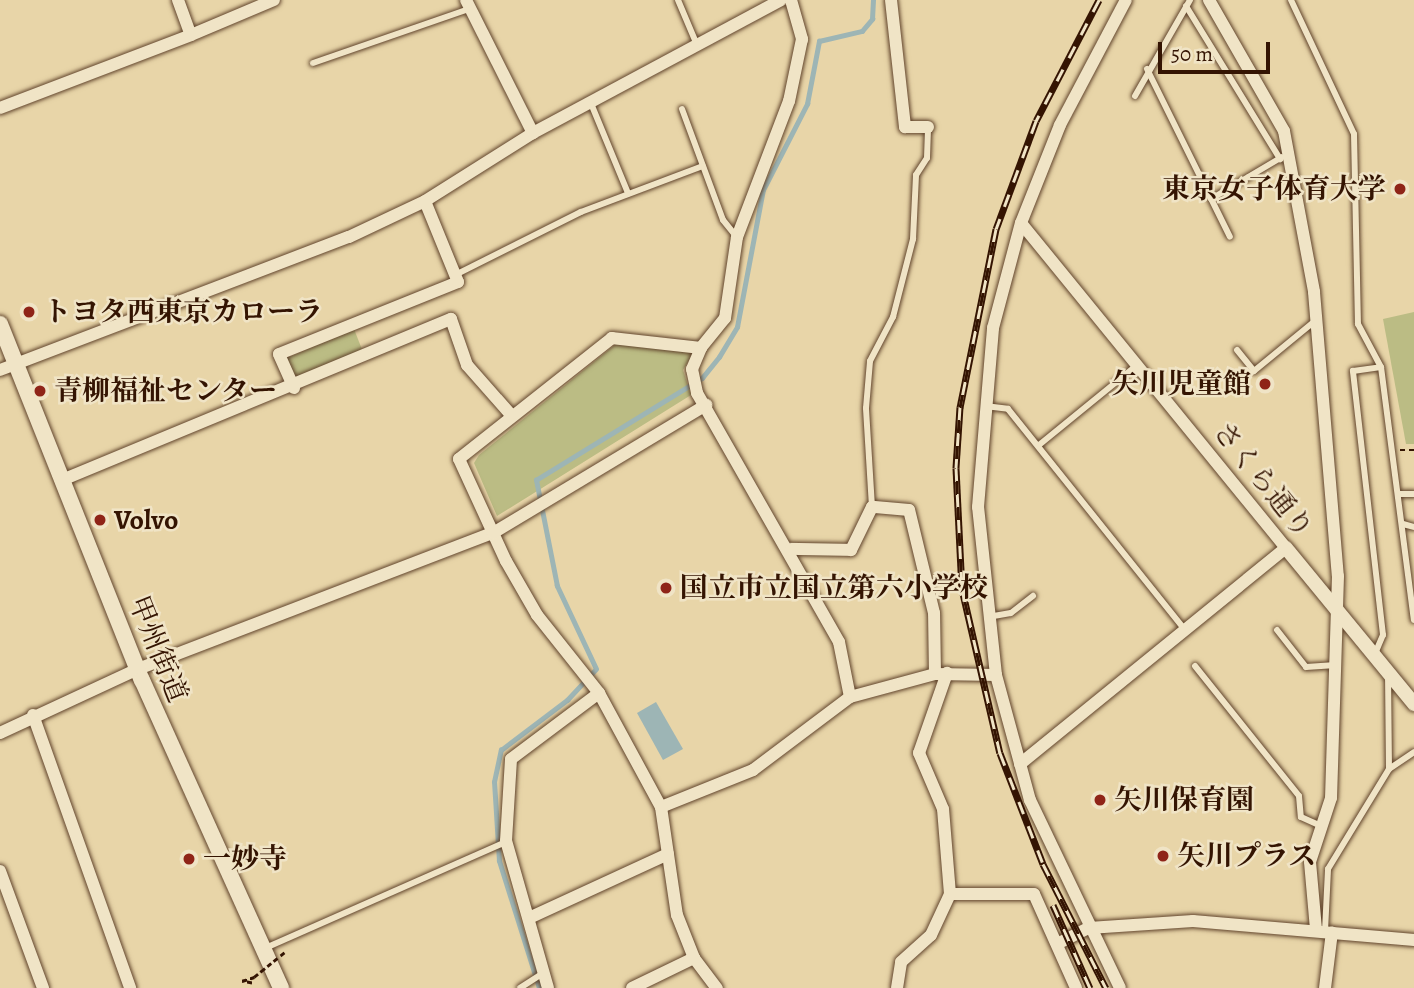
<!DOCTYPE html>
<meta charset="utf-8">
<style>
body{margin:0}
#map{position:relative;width:1414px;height:988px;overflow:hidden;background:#e8d5a8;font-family:Alegreya,"Noto Serif JP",serif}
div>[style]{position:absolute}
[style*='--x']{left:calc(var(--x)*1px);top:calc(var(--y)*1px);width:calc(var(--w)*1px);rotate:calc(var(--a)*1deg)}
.green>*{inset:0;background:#bbbc84}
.water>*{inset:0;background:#9db5b5}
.stream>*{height:4.5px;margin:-2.25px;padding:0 2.25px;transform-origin:2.25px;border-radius:2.25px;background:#9db5b5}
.path>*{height:2.5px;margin-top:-1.25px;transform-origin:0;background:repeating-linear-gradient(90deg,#341402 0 5px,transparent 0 8.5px)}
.roads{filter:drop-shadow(0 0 2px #61442c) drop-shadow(0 0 2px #61442c)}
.service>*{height:6px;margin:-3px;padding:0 3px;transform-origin:3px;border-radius:3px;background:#f0e4c6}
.minor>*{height:12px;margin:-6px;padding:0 6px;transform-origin:6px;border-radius:6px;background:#f0e4c6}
.tertiary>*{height:14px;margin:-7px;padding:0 7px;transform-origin:7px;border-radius:7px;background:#f0e4c6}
.secondary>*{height:16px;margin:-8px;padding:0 8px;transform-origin:8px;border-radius:8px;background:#f0e4c6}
.rail>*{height:7px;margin-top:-3.5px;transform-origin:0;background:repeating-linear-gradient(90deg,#f0e4c6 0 13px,#341402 0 26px);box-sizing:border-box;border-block:2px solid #341402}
.path-bridge>*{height:2.5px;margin-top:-1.25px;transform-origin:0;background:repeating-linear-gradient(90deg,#341402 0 5px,transparent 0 8.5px)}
.dots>*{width:19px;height:19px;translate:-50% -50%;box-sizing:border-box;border:4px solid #f0e4c6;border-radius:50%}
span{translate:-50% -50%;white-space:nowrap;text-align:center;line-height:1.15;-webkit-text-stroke:5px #f0e4c6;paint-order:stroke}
.poi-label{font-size:28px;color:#341402;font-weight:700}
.right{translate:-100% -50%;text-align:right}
.left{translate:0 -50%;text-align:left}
.street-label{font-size:28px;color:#341402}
.scale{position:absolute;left:1158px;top:42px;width:112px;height:32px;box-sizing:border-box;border:4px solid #341402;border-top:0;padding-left:9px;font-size:21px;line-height:24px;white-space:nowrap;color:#341402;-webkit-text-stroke:5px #f0e4c6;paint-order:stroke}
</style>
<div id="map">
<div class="green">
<div style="clip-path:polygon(1414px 312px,1414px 444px,1406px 444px,1383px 319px)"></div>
<div style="clip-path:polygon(354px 329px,363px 352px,295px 380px,285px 359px)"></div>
<div style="clip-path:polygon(616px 344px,694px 352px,683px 370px,691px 395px,497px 516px,474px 463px,479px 455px)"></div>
</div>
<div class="water">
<div style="clip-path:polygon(656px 702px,683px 749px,663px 760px,637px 713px)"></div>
</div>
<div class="stream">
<div style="--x:539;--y:988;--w:133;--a:-107.5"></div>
<div style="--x:499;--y:861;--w:79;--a:-93.6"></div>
<div style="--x:494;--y:782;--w:33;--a:-78"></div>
<div style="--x:501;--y:750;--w:83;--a:-37.1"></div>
<div style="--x:567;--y:700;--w:42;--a:-46.9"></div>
<div style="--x:596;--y:669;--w:92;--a:-115.2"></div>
<div style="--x:557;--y:586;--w:108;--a:-101.2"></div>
<div style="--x:536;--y:480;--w:195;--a:-31.6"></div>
<div style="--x:702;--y:378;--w:27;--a:-51"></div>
<div style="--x:719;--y:357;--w:35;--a:-59"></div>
<div style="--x:737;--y:327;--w:139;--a:-79.3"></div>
<div style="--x:763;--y:190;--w:97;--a:-62.9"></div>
<div style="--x:807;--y:104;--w:64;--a:-79.2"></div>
<div style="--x:819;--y:41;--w:44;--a:-13.1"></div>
<div style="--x:862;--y:31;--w:16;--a:-50"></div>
<div style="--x:872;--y:19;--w:19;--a:-87"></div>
</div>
<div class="path">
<div style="--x:1400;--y:450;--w:14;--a:0"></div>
<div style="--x:252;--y:983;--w:10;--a:-169"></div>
<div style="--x:242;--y:981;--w:13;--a:-18"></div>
</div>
<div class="roads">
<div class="service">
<div style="--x:678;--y:0;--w:49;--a:67.1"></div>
<div style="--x:1291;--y:0;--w:148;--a:64.8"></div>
<div style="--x:1354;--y:134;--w:190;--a:88.8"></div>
<div style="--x:1358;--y:324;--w:49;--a:61.9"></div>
<div style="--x:1381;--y:367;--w:255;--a:82.6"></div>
<div style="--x:1186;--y:6;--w:180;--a:58.4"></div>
<div style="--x:313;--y:63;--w:165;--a:-19.1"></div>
<div style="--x:1147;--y:69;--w:187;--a:63.7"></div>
<div style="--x:1135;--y:96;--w:111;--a:-60.2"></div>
<div style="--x:590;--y:101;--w:100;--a:67.6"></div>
<div style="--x:682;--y:109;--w:118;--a:69.7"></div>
<div style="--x:723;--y:220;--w:21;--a:51"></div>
<div style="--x:1211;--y:199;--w:82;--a:-30.6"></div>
<div style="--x:459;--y:273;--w:136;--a:-26.6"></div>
<div style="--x:581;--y:212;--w:130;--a:-20.7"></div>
<div style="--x:1237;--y:350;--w:27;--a:51"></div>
<div style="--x:1254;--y:371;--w:80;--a:-39.4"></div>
<div style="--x:985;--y:406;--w:23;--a:7"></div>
<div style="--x:1008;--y:409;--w:283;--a:51.3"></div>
<div style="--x:1039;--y:445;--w:127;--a:-39.2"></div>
<div style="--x:1400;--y:494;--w:14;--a:0"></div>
<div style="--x:872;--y:507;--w:99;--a:-93.5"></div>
<div style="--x:866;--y:408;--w:47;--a:-85.1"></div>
<div style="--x:870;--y:361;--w:50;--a:-62.4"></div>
<div style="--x:893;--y:317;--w:81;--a:-75.6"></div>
<div style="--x:913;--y:239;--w:64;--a:-87.3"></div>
<div style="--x:916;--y:175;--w:20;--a:-57"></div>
<div style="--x:927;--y:158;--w:31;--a:-88"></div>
<div style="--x:1403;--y:524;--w:11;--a:15"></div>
<div style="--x:988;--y:617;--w:23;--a:-10"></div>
<div style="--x:1011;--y:613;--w:28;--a:-38"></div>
<div style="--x:1277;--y:630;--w:47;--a:51.9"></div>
<div style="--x:1306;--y:667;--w:26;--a:-4"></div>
<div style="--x:1374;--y:656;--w:23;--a:-67"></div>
<div style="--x:1383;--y:635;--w:266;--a:-96.5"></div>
<div style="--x:1353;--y:371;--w:28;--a:-8"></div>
<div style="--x:1195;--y:666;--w:166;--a:51.3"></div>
<div style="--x:1299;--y:796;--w:21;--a:85"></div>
<div style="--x:1301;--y:817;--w:22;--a:24"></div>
<div style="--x:1389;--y:769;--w:30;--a:-34"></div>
<div style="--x:1325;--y:931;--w:62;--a:-87.2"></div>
<div style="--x:1328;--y:869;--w:117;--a:-58.6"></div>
<div style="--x:1389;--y:769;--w:91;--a:-90.6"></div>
<div style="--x:263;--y:949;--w:266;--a:-23.8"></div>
<div style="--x:520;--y:988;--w:27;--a:-33"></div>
</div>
<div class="minor">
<div style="--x:178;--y:0;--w:37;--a:70"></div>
<div style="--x:191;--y:35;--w:90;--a:-22.9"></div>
<div style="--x:466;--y:0;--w:149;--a:63.3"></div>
<div style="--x:791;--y:0;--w:41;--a:74.2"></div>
<div style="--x:802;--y:39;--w:63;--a:101.8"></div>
<div style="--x:789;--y:101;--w:146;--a:110.9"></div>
<div style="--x:737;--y:237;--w:82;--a:98.4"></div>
<div style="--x:725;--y:318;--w:38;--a:129"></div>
<div style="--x:701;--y:348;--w:90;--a:-173.6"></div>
<div style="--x:612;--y:338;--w:195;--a:141.7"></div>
<div style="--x:459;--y:459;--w:112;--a:65.3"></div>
<div style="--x:506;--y:561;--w:62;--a:60.1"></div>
<div style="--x:537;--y:615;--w:100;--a:51.5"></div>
<div style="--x:599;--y:693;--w:130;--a:61.5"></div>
<div style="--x:661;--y:807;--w:99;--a:-21.9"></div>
<div style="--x:753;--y:770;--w:121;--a:-37"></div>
<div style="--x:891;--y:0;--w:128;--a:83.7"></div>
<div style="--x:905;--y:127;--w:23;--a:0"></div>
<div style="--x:1209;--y:0;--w:151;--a:60.2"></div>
<div style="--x:1284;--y:131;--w:164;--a:79.4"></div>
<div style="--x:1314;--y:292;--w:285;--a:85.2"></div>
<div style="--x:1338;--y:576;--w:222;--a:91.8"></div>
<div style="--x:1331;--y:798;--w:67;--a:108.2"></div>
<div style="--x:1310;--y:862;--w:67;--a:84.9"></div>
<div style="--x:0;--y:108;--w:204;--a:-20.9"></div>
<div style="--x:701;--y:348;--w:23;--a:113"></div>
<div style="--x:692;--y:369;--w:25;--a:78"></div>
<div style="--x:697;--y:393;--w:287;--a:60.3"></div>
<div style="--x:839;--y:642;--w:56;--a:78.7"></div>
<div style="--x:850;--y:697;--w:88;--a:-15.1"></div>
<div style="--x:935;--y:674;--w:61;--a:-90.9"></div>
<div style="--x:934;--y:613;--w:106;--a:-103.6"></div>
<div style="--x:909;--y:510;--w:37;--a:-175"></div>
<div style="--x:872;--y:507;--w:48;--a:116"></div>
<div style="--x:851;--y:550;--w:60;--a:-179"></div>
<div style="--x:0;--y:370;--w:373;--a:-20.9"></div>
<div style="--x:349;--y:237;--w:84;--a:-25.3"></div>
<div style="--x:425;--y:201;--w:128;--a:-32.2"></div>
<div style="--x:533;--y:133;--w:281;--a:-28.2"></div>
<div style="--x:294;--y:388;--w:37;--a:-114"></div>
<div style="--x:279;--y:354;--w:193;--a:-21.9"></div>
<div style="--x:458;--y:282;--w:87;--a:-112.2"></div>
<div style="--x:62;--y:480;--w:421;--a:-22.5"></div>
<div style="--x:451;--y:319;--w:49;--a:70.8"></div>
<div style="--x:467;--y:365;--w:68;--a:48.6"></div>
<div style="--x:935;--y:674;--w:61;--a:0.9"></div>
<div style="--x:996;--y:675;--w:169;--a:-96.1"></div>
<div style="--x:978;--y:507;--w:180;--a:-85.2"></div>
<div style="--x:993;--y:328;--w:109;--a:-75.1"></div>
<div style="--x:1021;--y:223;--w:105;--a:-68.3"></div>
<div style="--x:1060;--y:125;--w:141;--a:-62.2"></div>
<div style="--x:996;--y:675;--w:130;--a:74.8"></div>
<div style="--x:1030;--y:800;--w:208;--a:64.4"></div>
<div style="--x:33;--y:715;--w:290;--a:70.4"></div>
<div style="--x:0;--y:733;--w:152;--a:-24.9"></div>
<div style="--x:138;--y:669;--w:380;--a:-21"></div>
<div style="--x:493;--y:533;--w:249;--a:-31"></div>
<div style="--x:1020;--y:764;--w:343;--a:-39.1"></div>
<div style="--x:1286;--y:548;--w:419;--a:-129.2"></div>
<div style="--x:661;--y:807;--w:109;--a:81.6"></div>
<div style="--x:677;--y:915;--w:46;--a:68.4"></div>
<div style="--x:694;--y:958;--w:38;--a:53"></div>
<div style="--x:0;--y:871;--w:125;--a:69.8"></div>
<div style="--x:950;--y:894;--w:84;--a:0"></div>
<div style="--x:1034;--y:894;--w:103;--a:65.9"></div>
<div style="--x:529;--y:918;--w:153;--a:-24.7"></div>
<div style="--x:1057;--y:944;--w:36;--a:-27"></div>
<div style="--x:1089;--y:928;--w:104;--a:-3.9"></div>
<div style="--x:1193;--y:921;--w:222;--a:4.9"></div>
<div style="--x:548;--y:988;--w:153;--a:-105.9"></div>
<div style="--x:506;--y:841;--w:82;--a:-86.5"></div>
<div style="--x:511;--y:759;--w:110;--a:-36.9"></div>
<div style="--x:632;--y:988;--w:69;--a:-25.8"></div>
<div style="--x:897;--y:988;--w:26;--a:-81"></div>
<div style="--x:901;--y:962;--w:40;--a:-42"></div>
<div style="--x:931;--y:935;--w:45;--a:-65.1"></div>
<div style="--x:950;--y:894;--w:85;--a:-94.7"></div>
<div style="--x:943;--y:809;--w:61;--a:-113.2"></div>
<div style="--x:919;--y:753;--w:85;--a:-70.7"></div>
<div style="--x:1325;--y:988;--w:56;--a:-82.9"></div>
</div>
<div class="tertiary">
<div style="--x:1286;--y:548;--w:202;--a:50.6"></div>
</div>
<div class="secondary">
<div style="--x:0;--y:324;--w:383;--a:68.3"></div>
<div style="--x:142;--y:680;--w:338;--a:65.7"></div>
</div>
</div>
<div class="rail">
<div style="--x:1099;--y:0;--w:136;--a:117.5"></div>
<div style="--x:1036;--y:121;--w:115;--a:110.3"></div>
<div style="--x:996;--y:229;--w:182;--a:101.4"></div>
<div style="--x:960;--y:407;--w:61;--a:93.8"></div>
<div style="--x:956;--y:468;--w:121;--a:87.2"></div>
<div style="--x:962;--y:589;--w:168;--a:77"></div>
<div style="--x:1000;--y:753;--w:119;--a:68.8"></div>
<div style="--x:1043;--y:864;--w:139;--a:63.1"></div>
<div style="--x:1053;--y:905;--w:91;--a:66"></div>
</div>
<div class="path-bridge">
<div style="--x:254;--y:977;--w:41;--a:-39.1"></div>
</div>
<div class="dots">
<div style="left:1400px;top:189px;background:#8f2418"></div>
<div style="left:29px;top:312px;background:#8f2418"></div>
<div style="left:1265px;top:384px;background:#8f2418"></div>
<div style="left:40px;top:391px;background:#8f2418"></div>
<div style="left:100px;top:520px;background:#8f2418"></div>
<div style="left:666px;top:588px;background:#8f2418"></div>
<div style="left:1100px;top:800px;background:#8f2418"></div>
<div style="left:1163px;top:856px;background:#8f2418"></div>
<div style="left:189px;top:859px;background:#8f2418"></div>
</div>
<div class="poi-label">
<span class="right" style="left:1386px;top:189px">東京女子体育大学</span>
<span class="left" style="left:43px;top:312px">トヨタ西東京カローラ</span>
<span class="right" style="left:1251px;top:384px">矢川児童館</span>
<span class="left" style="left:54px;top:391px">青柳福祉センター</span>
<span class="left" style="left:114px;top:520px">Volvo</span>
<span class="left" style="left:680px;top:588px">国立市立国立第六小学校</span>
<span class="left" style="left:1114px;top:800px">矢川保育園</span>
<span class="left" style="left:1177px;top:856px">矢川プラス</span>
<span class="left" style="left:203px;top:859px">一妙寺</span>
</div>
<div class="street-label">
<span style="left:1263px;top:480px;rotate:51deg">さくら通り</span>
<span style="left:158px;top:649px;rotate:68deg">甲州街道</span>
</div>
<div class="scale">50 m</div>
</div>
